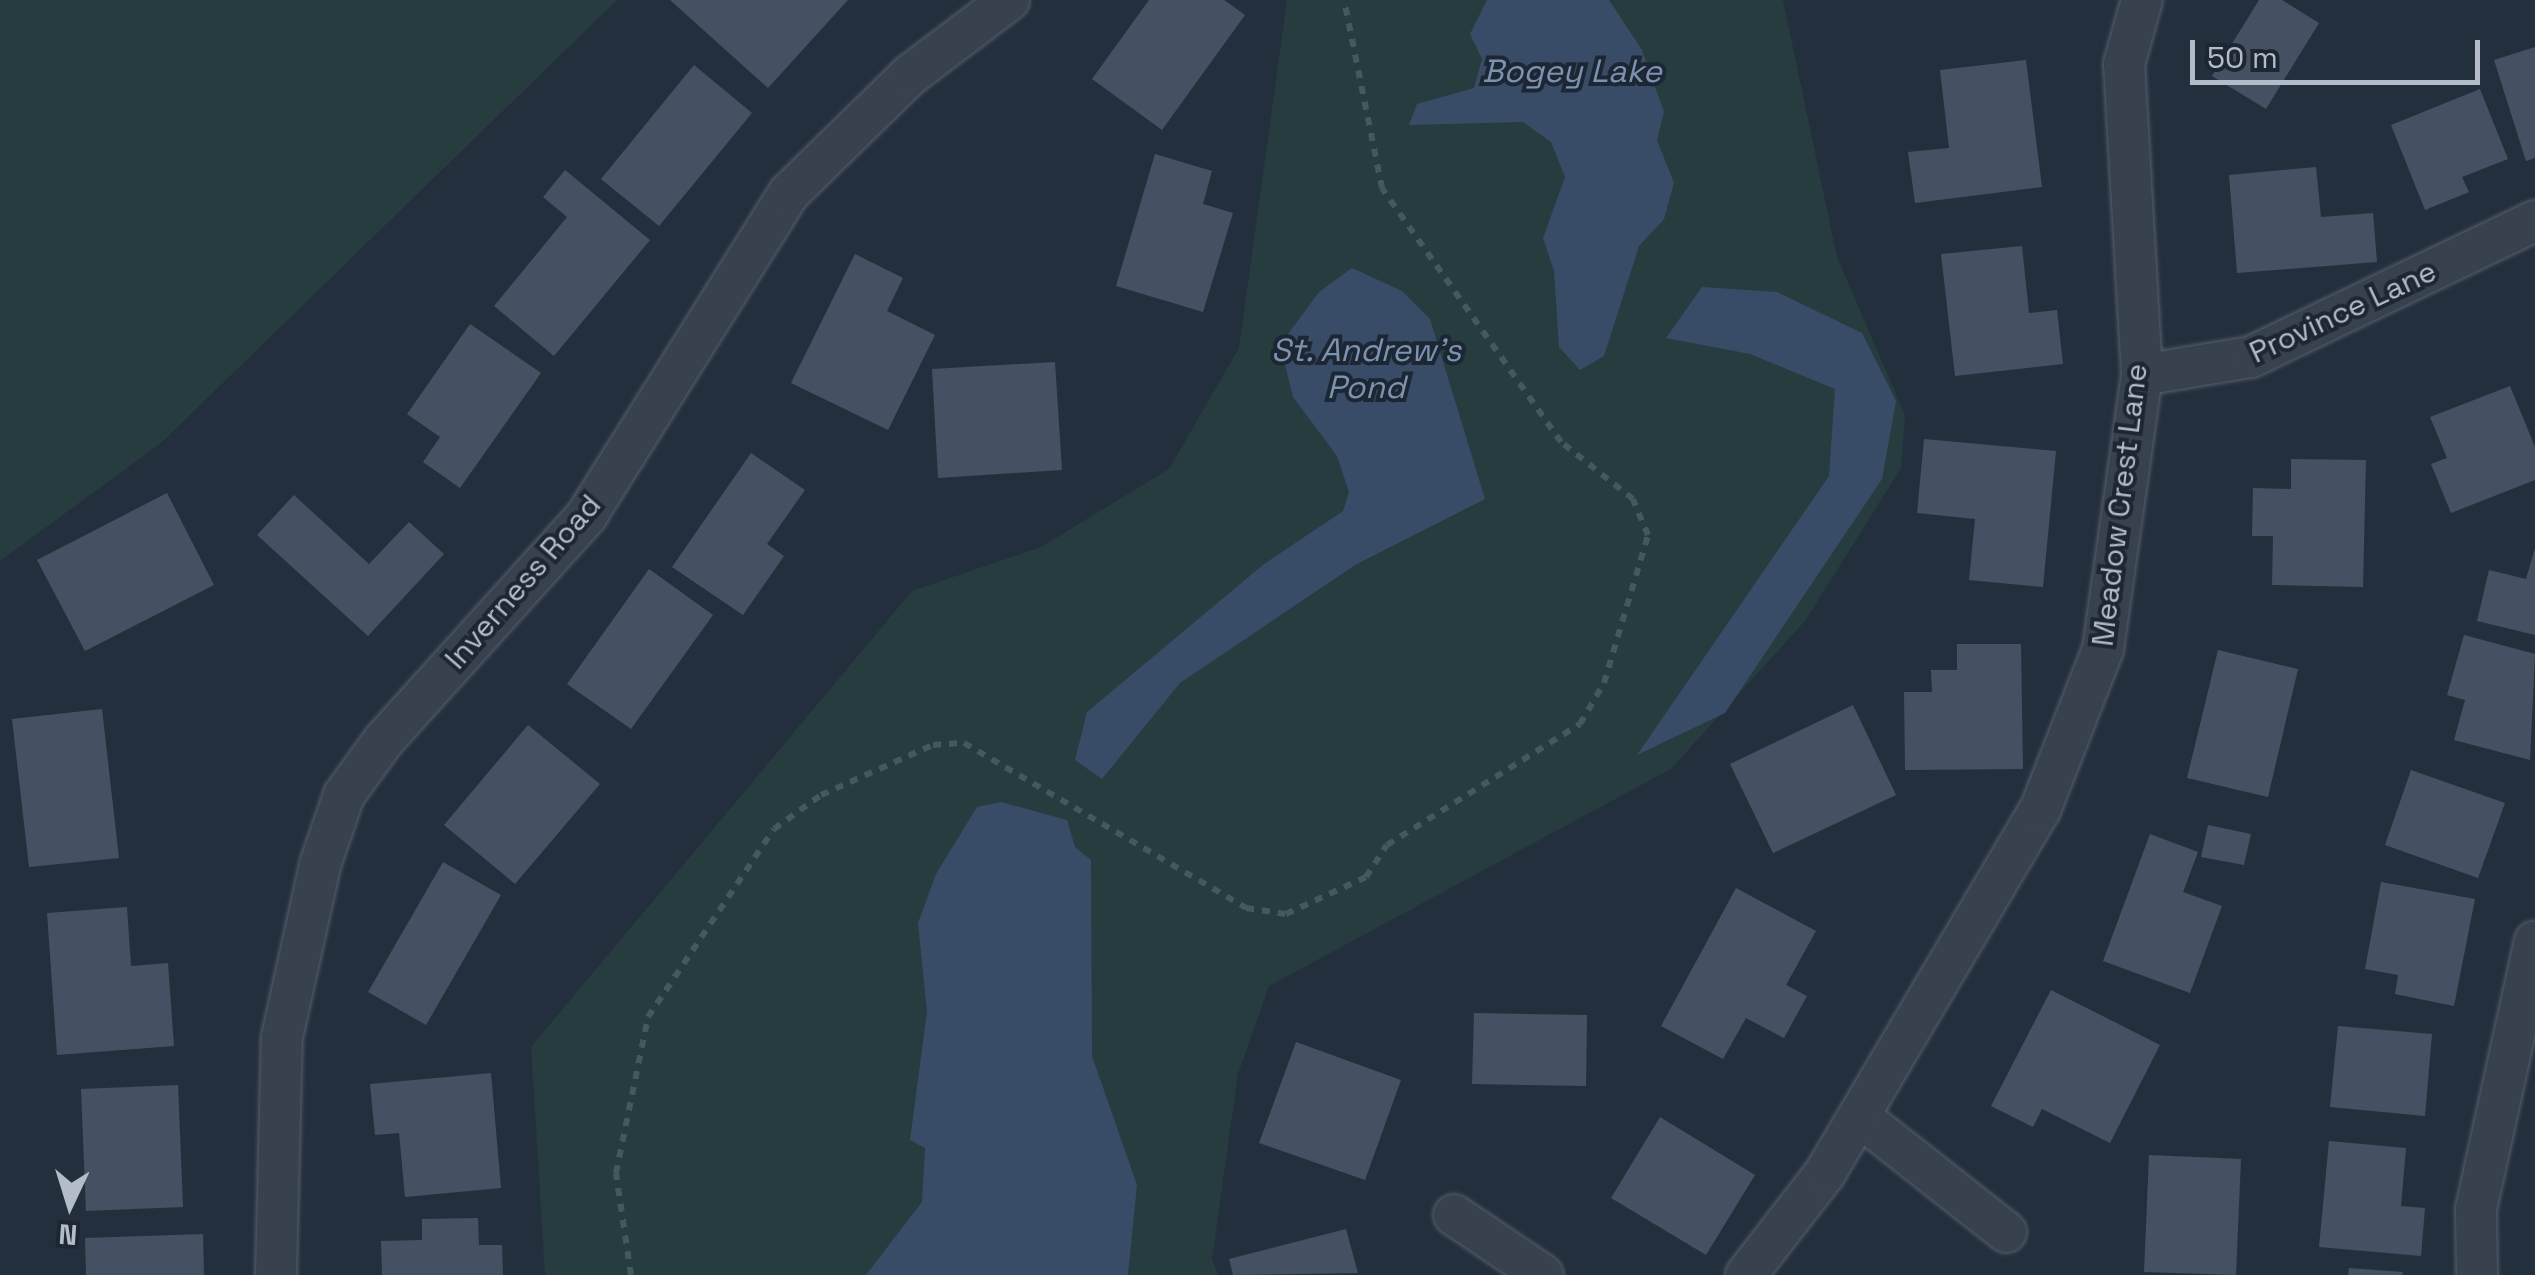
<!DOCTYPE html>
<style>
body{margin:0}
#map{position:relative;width:2535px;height:1275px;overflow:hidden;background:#242f3e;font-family:"Space Grotesk",sans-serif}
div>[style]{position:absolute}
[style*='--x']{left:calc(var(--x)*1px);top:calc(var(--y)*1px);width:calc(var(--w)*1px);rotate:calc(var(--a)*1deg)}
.green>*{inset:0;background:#263c3f}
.water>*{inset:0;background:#394c67}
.building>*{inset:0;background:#455162}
.path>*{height:6px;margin-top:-3px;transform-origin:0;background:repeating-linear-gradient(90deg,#44595c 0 8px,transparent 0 16px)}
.roads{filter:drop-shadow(0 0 2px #565f6c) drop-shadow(0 0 2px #565f6c)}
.street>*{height:40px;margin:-20px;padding:0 20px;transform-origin:20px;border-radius:20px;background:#38414e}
span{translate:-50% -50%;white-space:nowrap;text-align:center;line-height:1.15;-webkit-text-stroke:8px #1d2633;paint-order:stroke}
.street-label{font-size:30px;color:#b4bcc9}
.water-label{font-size:32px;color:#7c92b1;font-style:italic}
.north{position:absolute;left:20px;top:1155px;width:100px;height:100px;-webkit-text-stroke:8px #1d2633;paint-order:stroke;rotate:184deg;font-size:28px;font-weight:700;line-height:40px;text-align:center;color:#b4bcc9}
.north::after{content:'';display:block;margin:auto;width:35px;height:45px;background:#b4bcc9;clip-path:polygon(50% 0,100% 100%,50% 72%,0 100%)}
.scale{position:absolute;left:2190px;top:40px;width:290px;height:45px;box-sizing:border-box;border:5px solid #b4bcc9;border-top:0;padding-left:12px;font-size:30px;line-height:35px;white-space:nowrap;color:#b4bcc9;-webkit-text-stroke:8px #1d2633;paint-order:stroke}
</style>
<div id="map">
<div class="green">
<div style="clip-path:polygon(0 0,617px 0,161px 443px,0 561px)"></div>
<div style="clip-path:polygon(1287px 0,1783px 0,1837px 257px,1905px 415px,1901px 468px,1805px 621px,1671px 769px,1269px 986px,1238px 1074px,1212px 1259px,1218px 1275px,545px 1275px,531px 1047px,912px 591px,1041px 547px,1169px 469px,1239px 348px)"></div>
</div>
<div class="water">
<div style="clip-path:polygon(1487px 0,1609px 0,1642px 50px,1664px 112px,1657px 140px,1674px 183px,1664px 219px,1639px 246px,1604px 356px,1580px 370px,1559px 347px,1554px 271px,1543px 238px,1565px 177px,1551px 142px,1523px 122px,1409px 125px,1417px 104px,1474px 88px,1482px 59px,1470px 34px)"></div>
<div style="clip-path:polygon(1352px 268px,1402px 291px,1430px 319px,1485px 499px,1355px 565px,1180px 683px,1102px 779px,1075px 760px,1087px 712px,1264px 564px,1343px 511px,1349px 492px,1337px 456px,1293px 397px,1280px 345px,1319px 292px)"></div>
<div style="clip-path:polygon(1702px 287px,1777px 292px,1862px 333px,1896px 401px,1882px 479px,1725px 713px,1637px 755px,1829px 476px,1835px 389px,1750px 354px,1666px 338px)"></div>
<div style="clip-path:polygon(1001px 802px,1067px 820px,1075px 847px,1091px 860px,1092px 1056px,1137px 1185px,1128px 1275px,866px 1275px,922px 1202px,925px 1148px,910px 1140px,927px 1012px,918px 923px,936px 874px,977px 807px)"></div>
</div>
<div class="building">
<div style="clip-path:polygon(670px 0,848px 0,768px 88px)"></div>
<div style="clip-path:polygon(1149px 0,1224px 0,1245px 15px,1162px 130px,1092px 79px)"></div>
<div style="clip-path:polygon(2259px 0,2282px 0,2319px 23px,2266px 109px,2212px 76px)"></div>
<div style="clip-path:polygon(2535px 47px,2535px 158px,2526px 161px,2494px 60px)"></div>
<div style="clip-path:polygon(2026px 60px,2042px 187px,1915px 203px,1908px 152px,1949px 148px,1940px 70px)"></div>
<div style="clip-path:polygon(694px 65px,752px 113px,659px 226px,601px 179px)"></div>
<div style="clip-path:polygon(2480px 89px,2508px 159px,2462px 177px,2469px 192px,2425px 210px,2391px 125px)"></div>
<div style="clip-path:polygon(1155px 154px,1212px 171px,1203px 204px,1233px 213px,1203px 312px,1116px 286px)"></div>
<div style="clip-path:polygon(2316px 167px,2321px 217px,2373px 213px,2377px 262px,2237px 273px,2229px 175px)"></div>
<div style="clip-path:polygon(565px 170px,650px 240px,554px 356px,494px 306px,567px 217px,543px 197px)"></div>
<div style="clip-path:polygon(2022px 246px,2029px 313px,2057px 310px,2063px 364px,1955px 376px,1941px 254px)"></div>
<div style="clip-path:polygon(855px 254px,903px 278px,887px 311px,935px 335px,888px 430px,791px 383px)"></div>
<div style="clip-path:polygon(470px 324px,541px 373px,460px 488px,423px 462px,440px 437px,407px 414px)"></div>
<div style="clip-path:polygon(1055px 362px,1062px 470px,938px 478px,932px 369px)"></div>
<div style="clip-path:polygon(2510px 386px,2535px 447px,2535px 480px,2451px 513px,2431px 464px,2447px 458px,2430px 417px)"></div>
<div style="clip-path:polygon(1924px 439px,2056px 451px,2043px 587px,1969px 580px,1975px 519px,1917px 513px)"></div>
<div style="clip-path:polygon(751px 453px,805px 490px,767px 544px,784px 556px,743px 615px,672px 567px)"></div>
<div style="clip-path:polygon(2291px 459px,2366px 460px,2363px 587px,2272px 585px,2273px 536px,2252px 536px,2253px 488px,2291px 489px)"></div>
<div style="clip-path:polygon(167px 493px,214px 585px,85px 651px,37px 560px)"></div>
<div style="clip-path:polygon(294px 495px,369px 564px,409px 522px,444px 554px,368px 636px,257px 535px)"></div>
<div style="clip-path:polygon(2535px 548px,2535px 635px,2477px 621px,2489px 570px,2526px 579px)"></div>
<div style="clip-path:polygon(649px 569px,713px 615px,631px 729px,567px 684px)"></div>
<div style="clip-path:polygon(2464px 635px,2535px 654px,2530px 760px,2454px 740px,2465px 700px,2447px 695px)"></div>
<div style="clip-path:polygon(1957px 644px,2021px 644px,2023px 769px,1905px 770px,1904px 692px,1932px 692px,1931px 670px,1957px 670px)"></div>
<div style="clip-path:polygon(2218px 650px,2298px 669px,2268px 797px,2187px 778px)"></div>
<div style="clip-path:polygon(1853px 705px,1896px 795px,1773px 853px,1730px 764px)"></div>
<div style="clip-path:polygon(102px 709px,119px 858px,29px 867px,12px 719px)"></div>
<div style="clip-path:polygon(528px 725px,600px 784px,515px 884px,444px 825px)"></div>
<div style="clip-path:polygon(2411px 770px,2505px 803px,2478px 878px,2385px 845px)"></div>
<div style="clip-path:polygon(2208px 825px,2251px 834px,2244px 865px,2201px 857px)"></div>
<div style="clip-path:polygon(2150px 834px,2198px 852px,2183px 892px,2222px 906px,2190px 993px,2103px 961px)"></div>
<div style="clip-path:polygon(443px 862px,501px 895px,426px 1025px,368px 992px)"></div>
<div style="clip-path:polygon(2381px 882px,2475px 899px,2454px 1006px,2395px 994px,2398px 975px,2365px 969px)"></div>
<div style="clip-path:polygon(1736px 888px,1816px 931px,1786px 985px,1807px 996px,1784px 1038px,1746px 1018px,1723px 1059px,1661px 1026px)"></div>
<div style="clip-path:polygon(127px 907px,131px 966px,168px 963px,174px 1046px,57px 1055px,47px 913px)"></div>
<div style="clip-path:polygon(2051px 990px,2160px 1045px,2110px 1143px,2042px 1109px,2033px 1127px,1991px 1106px)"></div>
<div style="clip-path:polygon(1474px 1013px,1587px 1015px,1586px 1086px,1472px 1084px)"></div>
<div style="clip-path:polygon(2338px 1026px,2432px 1034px,2425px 1116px,2330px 1107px)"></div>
<div style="clip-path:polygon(1296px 1042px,1401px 1080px,1365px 1180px,1259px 1143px)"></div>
<div style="clip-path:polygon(491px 1073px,501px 1188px,405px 1197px,399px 1133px,375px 1135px,370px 1084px)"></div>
<div style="clip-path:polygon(178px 1085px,183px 1207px,86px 1211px,81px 1089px)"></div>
<div style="clip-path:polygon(1660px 1117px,1755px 1175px,1706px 1255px,1611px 1198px)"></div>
<div style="clip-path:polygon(2329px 1141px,2406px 1148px,2401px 1206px,2425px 1208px,2421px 1256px,2319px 1247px)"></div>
<div style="clip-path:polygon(2149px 1155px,2241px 1159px,2236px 1275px,2144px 1272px)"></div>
<div style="clip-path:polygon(478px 1218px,479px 1245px,502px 1245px,503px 1275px,382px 1275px,381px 1241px,422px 1240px,422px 1219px)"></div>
<div style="clip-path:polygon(1346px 1229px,1358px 1273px,1233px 1275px,1229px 1259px)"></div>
<div style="clip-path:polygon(203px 1234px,204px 1275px,86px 1275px,85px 1238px)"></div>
<div style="clip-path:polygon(2349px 1268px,2403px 1272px,2402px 1275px,2348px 1275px)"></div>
</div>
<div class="path">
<div style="--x:631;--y:1275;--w:103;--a:-98.4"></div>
<div style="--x:616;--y:1173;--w:159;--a:-78.4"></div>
<div style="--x:648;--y:1017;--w:226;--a:-56.2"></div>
<div style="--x:774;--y:829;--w:58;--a:-35.9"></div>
<div style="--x:821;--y:795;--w:123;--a:-24.1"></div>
<div style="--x:933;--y:745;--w:31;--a:-4"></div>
<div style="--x:964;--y:743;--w:327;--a:30.3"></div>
<div style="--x:1246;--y:908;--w:40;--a:8.5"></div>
<div style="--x:1286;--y:914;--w:88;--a:-24.8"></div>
<div style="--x:1366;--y:877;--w:38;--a:-57"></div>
<div style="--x:1387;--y:845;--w:228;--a:-32.1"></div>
<div style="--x:1580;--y:724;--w:48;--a:-59.7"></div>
<div style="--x:1604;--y:683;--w:154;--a:-73.4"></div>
<div style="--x:1648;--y:535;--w:39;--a:-113"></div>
<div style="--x:1633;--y:499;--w:92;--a:-141.6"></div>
<div style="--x:1561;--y:442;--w:311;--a:-125.2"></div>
<div style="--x:1382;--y:188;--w:192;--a:-101.4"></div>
</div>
<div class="roads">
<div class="street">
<div style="--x:2142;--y:375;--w:110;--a:-9.4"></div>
<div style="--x:2251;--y:357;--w:315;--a:-25.6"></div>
<div style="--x:1860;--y:1117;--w:186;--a:38.2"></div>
<div style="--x:1454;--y:1215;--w:107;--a:34"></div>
<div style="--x:276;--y:1275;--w:238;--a:-88.6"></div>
<div style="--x:282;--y:1037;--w:176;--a:-77.5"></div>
<div style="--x:320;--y:865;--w:74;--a:-71.1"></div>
<div style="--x:344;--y:795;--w:68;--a:-54"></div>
<div style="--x:384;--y:740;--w:303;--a:-47.9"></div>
<div style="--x:587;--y:515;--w:380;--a:-57.9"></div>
<div style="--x:789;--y:193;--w:169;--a:-44.3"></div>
<div style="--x:910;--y:75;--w:124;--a:-37.1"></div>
<div style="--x:1746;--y:1275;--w:129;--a:-52.2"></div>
<div style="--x:1825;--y:1173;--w:422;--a:-59.4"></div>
<div style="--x:2040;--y:810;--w:173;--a:-68.6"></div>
<div style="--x:2103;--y:649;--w:277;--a:-81.9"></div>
<div style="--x:2142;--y:375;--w:312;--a:-93.3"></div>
<div style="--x:2124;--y:64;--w:66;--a:-74.3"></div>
<div style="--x:2477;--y:1275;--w:66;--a:-90.9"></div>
<div style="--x:2476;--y:1209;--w:274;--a:-77.6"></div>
</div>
</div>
<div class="street-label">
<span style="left:2343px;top:312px;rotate:-25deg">Province Lane</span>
<span style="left:2120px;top:505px;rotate:-83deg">Meadow Crest Lane</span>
<span style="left:523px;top:582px;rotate:-49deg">Inverness Road</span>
</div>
<div class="water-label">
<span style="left:1572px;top:71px">Bogey Lake</span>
<span style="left:1366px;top:369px">St. Andrew's<br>Pond</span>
</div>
<div class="north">N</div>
<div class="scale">50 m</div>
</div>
